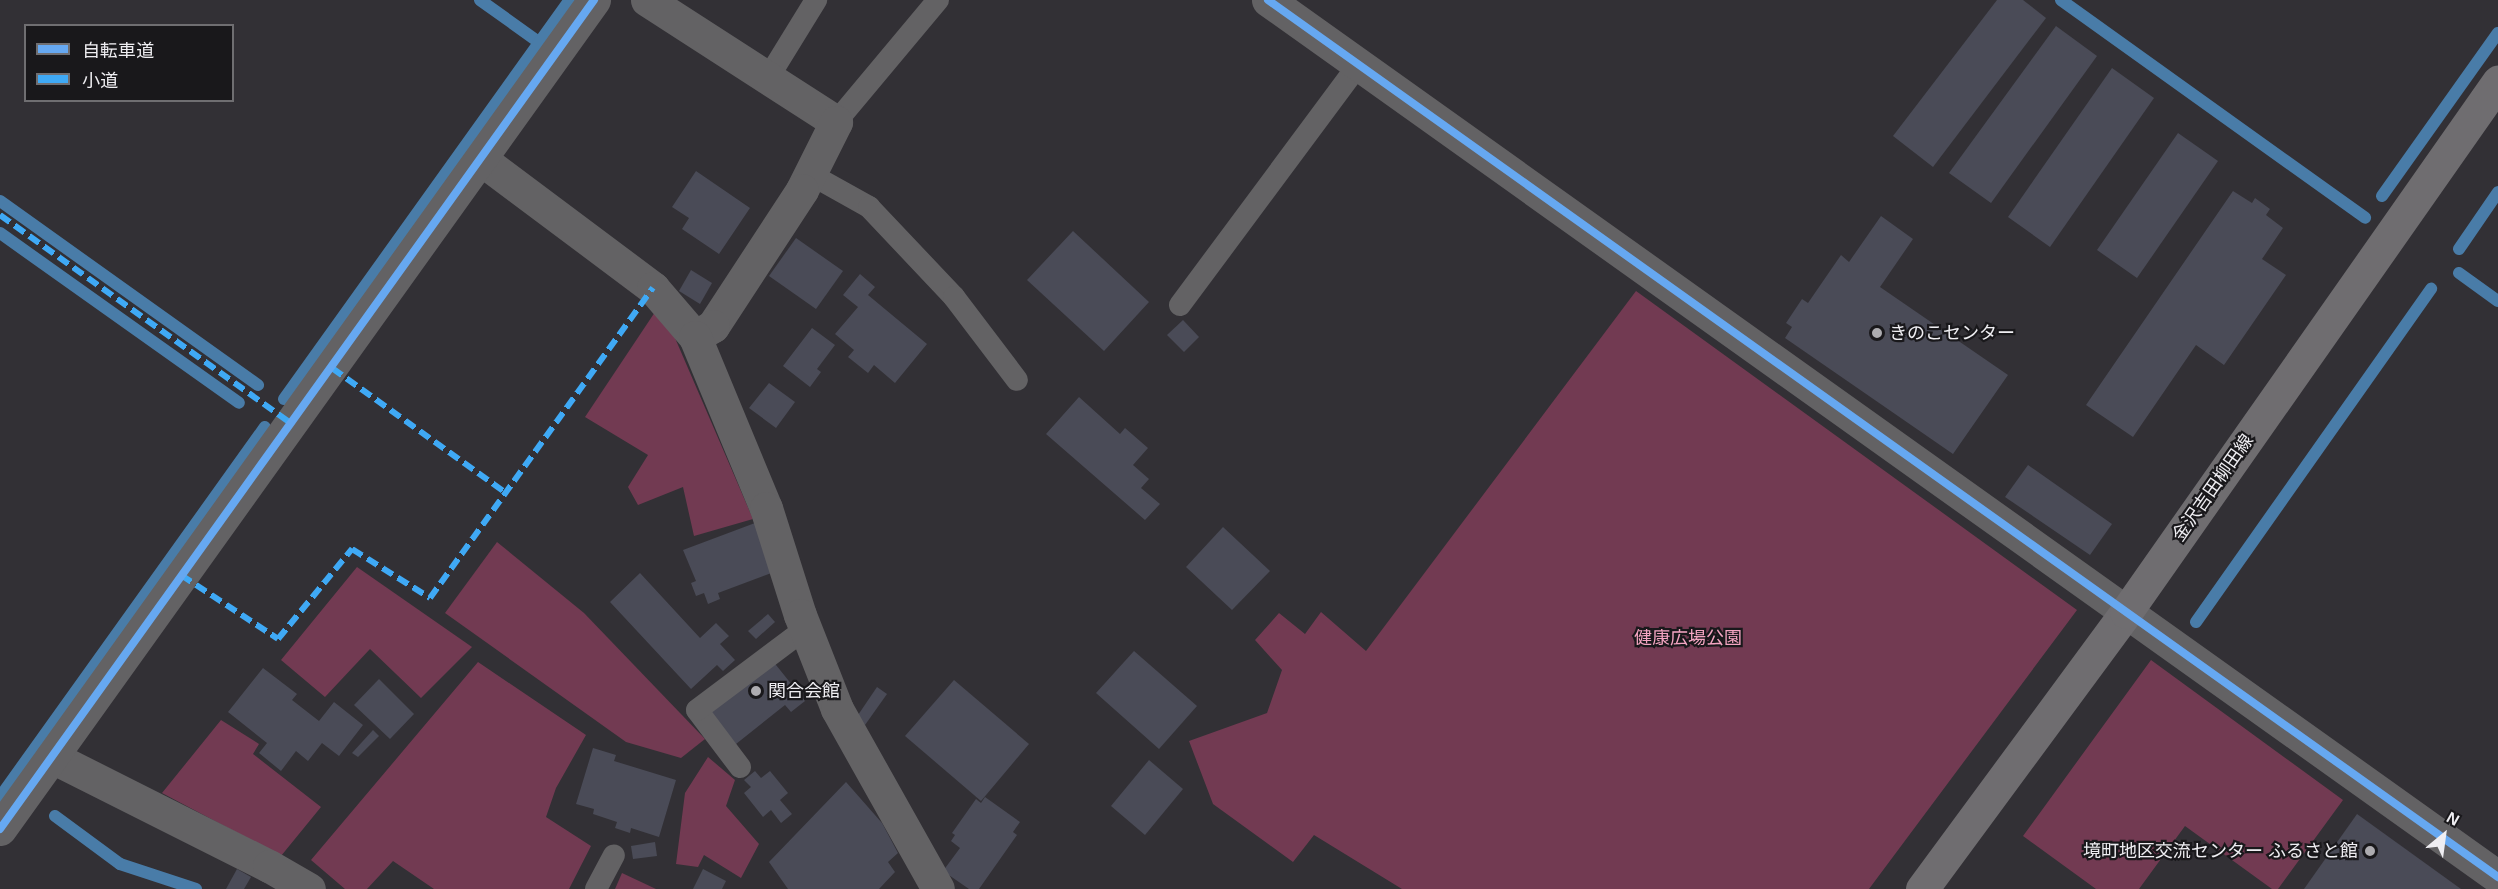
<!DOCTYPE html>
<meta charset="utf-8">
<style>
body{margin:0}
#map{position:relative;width:2498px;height:889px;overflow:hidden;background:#323035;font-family:Arial,"Noto Sans JP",sans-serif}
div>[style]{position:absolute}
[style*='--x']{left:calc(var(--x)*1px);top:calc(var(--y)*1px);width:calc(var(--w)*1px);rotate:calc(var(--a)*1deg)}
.green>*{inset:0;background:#723a52}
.stream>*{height:12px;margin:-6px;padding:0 6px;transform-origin:6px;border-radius:6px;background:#497ca8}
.building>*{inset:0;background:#4a4b57}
.service>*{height:22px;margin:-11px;padding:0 11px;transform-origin:11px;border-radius:11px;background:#636264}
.minor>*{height:33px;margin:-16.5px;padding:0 16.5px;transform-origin:16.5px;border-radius:16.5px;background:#636264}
.secondary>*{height:33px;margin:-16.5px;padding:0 16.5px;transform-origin:16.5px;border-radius:16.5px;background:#6f6d70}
.quiet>*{height:6px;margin-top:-3px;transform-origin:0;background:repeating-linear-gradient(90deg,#3fa9f5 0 12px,transparent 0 18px)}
.cycleway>*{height:8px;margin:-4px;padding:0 4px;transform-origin:4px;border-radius:4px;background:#66a8f1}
.dots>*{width:16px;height:16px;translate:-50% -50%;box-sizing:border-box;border:3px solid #19181b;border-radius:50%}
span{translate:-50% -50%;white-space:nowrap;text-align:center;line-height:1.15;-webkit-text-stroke:4.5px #19181b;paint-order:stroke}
.poi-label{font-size:18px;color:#efeef2}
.left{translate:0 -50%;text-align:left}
.right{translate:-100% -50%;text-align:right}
.street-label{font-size:18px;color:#efeef2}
.park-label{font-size:18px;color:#f4a5c2}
.legend{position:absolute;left:24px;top:24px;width:210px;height:78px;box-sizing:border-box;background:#19181b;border:2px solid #6f6e71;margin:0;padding:8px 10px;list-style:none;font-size:18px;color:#efeef2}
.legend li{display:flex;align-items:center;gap:12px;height:30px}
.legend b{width:30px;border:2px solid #6f6e71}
.north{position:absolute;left:2414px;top:805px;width:60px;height:60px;-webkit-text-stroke:4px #19181b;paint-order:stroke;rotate:29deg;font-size:16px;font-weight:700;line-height:24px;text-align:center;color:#efeef2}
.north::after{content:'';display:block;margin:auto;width:21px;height:27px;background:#efeef2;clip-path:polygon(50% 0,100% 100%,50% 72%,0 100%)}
</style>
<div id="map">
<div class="green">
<div style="clip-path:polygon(1636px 291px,2077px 610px,1869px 889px,1402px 889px,1314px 835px,1293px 862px,1213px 804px,1189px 741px,1267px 713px,1282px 670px,1255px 640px,1279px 613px,1305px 634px,1321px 612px,1366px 651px)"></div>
<div style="clip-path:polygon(655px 312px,672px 331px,753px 519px,694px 536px,683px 487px,638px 505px,628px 487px,648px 455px,585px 417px)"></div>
<div style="clip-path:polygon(497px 542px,584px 613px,705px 739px,681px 758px,626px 742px,445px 613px)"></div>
<div style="clip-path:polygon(357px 567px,472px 647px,421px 698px,370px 649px,325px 697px,281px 660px)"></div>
<div style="clip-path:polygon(2151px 660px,2343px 800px,2278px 889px,2272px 889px,2185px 826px,2139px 889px,2096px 889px,2023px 836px)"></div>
<div style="clip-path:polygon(478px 662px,586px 735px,556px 788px,546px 817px,591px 846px,569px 889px,434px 889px,393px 861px,367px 889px,345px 889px,311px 860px)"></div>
<div style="clip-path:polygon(221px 720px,259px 744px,253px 754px,321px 807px,281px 856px,162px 793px)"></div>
<div style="clip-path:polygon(708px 757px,735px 780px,726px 806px,759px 844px,741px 878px,704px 855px,698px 867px,676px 864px,685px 793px)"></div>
<div style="clip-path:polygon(622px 873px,656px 889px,615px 889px)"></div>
</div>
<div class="stream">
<div style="--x:480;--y:0;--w:74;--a:35.6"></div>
<div style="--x:2061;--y:0;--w:374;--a:35.6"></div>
<div style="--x:2382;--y:196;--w:200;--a:-54.6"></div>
<div style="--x:0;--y:201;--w:317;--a:35.5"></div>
<div style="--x:0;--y:233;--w:293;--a:35.4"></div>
<div style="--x:2459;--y:249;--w:69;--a:-55.6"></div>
<div style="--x:2459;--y:273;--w:48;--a:35.7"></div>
<div style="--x:284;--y:399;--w:491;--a:-54.4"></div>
<div style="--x:2196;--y:622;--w:408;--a:-54.8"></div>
<div style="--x:0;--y:797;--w:455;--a:-54.4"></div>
<div style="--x:55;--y:816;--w:81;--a:36.4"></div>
<div style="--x:120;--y:864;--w:80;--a:18.2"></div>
</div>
<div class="building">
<div style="clip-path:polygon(1997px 0,2023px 0,2046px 18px,1933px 167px,1893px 136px)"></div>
<div style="clip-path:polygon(2056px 26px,2097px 56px,1991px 203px,1949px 173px)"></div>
<div style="clip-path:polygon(2112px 68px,2154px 98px,2050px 247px,2008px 217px)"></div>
<div style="clip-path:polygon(2178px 133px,2218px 161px,2137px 278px,2097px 250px)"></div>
<div style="clip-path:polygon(696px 171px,750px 208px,719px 254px,682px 229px,689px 218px,672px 207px)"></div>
<div style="clip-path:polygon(2233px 191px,2252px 203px,2255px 198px,2270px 209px,2266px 215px,2283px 228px,2262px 259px,2286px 275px,2224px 365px,2196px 345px,2133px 437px,2086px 405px)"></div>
<div style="clip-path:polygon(1881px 216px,1913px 239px,1880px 287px,2008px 375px,1953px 454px,1785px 338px,1792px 327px,1786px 323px,1802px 299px,1808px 303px,1841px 255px,1849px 262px)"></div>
<div style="clip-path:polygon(1073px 231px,1149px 302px,1104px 351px,1027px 280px)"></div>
<div style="clip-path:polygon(796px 238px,843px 271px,816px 309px,769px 276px)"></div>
<div style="clip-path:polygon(691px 270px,712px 283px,700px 304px,679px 291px)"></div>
<div style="clip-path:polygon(860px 274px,875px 287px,868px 295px,927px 344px,895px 383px,874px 365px,868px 373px,848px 357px,854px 350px,835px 334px,858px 307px,843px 295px)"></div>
<div style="clip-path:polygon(1183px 320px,1199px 337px,1184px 352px,1167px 335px)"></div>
<div style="clip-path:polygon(812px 328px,835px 345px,817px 369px,821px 372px,810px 387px,783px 366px)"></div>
<div style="clip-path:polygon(769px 383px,795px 402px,776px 428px,749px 408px)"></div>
<div style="clip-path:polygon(1079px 397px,1120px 434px,1125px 428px,1148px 448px,1133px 465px,1149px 479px,1141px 488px,1160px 504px,1145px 520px,1046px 434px)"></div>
<div style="clip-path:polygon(2028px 465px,2112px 524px,2090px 555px,2005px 497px)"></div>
<div style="clip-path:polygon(755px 523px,774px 572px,718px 593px,720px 599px,708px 604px,704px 593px,696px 596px,691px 583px,696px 581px,683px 550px)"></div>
<div style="clip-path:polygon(1223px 527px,1270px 571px,1232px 610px,1186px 567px)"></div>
<div style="clip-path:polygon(640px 573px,700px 638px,716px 623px,729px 636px,720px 644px,735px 660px,723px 671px,717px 665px,691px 689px,610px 602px)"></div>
<div style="clip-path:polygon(768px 614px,775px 622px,756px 639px,748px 631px)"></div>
<div style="clip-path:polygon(1134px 651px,1197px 706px,1159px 749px,1096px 693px)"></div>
<div style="clip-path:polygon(772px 660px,805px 701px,791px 712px,785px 705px,736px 744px,709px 711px)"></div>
<div style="clip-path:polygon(263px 668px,297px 694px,292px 700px,319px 721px,334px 702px,363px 725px,339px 756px,322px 743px,308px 761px,296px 751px,281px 771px,259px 753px,267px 743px,228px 712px)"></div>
<div style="clip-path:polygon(379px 679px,414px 714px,390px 739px,354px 705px)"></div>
<div style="clip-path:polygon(954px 680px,1029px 744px,981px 801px,905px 736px)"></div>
<div style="clip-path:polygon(877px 687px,887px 694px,865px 725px,856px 718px)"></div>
<div style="clip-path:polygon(373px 730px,379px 736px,358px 757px,352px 753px)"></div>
<div style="clip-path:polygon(593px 748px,616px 755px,614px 761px,676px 780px,659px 837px,631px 828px,630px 833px,615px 828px,617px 822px,593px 814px,594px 809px,576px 804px)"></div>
<div style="clip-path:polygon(1149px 760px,1183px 789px,1145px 835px,1111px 806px)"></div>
<div style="clip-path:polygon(755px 771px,761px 778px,770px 771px,788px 793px,780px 800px,792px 814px,781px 823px,771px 810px,763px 817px,744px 793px,751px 787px,744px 780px)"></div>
<div style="clip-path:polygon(846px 782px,882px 823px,898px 853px,888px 862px,895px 872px,879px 889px,788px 889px,769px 862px)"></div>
<div style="clip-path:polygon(985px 797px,1020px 822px,1013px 832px,1017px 835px,979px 889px,969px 889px,943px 871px,960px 848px,951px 841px,955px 835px,952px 833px,976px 799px,981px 803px)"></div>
<div style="clip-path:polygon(2357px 814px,2461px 889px,2304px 889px)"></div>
<div style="clip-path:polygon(655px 842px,657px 856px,633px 859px,631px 846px)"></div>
<div style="clip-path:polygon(237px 869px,251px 877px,244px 889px,226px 889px)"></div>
<div style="clip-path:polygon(703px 869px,726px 881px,722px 889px,693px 889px)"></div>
</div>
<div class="service">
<div style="--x:768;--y:78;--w:92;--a:-58.4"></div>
<div style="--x:836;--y:122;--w:159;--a:-50.1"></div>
<div style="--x:810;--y:174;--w:68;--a:29.2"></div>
<div style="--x:869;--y:207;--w:124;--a:46.6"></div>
<div style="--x:954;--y:297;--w:104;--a:52.8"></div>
<div style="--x:1180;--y:305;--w:300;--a:-53.4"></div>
<div style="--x:740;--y:767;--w:71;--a:-127"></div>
<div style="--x:697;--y:710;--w:135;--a:-36.9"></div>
<div style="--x:596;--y:889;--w:38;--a:-62"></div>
</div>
<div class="minor">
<div style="--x:647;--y:0;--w:225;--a:32.8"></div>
<div style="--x:836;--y:122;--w:76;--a:116.6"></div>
<div style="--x:802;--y:190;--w:163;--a:123.2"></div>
<div style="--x:713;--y:326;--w:21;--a:149"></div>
<div style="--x:1268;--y:0;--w:1511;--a:35.49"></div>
<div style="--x:482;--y:160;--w:214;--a:36.8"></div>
<div style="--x:653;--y:288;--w:65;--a:49.4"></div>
<div style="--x:695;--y:337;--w:185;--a:67.5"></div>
<div style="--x:766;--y:508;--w:112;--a:72.4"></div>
<div style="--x:800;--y:615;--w:101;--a:68.5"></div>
<div style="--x:837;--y:709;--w:206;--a:60.7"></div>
<div style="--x:52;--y:757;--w:243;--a:26.7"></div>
<div style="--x:269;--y:866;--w:46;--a:29.9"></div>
<div style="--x:0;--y:829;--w:1020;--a:-54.38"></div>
</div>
<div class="secondary">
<div style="--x:1922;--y:889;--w:344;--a:-53.6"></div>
<div style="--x:2126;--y:612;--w:648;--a:-54.94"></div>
</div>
<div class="quiet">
<div style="--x:0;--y:215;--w:359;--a:35.6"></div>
<div style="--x:332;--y:368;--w:214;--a:35.7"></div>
<div style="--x:181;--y:575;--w:116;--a:33.4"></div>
<div style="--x:278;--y:639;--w:117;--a:-50.6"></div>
<div style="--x:352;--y:549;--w:92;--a:32.1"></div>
<div style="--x:430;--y:598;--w:382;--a:-54.3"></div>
</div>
<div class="cycleway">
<div style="--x:1268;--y:0;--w:1511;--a:35.49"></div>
<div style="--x:0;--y:829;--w:1020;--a:-54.38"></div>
</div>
<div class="dots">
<div style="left:1877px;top:333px;background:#adacb0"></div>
<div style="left:756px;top:691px;background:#adacb0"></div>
<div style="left:2370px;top:851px;background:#adacb0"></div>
</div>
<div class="poi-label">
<span class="left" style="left:1889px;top:333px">きのこセンター</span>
<span class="left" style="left:768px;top:691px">関合会館</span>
<span class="right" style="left:2358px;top:851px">境町地区交流センター ふるさと館</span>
</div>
<div class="street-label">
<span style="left:2213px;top:488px;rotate:-55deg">金沢吉田柳田線</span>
</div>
<div class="park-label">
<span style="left:1688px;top:638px">健康広場公園</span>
</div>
<ul class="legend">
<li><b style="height:8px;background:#66a8f1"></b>自転車道</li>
<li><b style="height:8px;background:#3fa9f5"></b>小道</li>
</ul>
<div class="north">N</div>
</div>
